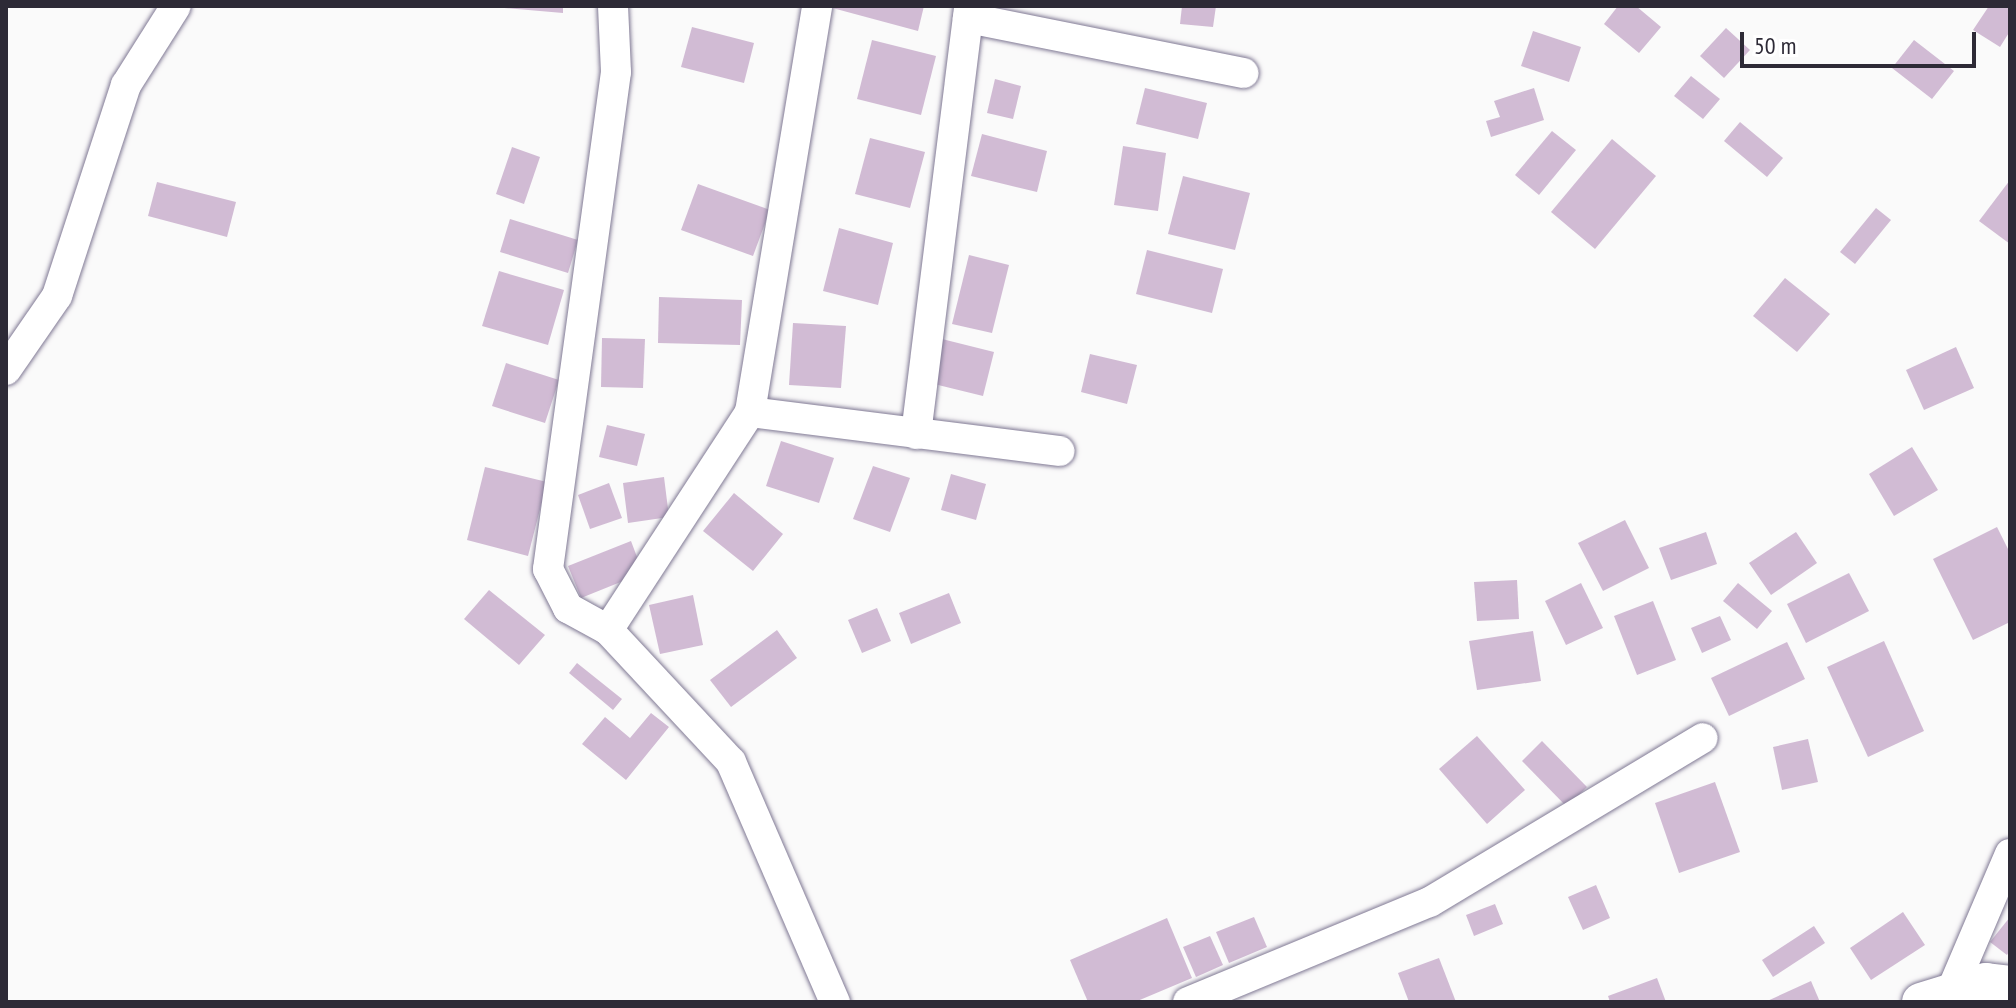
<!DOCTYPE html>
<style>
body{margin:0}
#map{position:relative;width:2016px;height:1008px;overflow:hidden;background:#fafafa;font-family:"PT Sans Narrow",sans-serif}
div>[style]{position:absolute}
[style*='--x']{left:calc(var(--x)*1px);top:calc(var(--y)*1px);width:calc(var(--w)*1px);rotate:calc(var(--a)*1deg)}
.building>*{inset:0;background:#d1bbd4}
.roads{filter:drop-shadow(0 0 2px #807994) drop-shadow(0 0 2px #807994)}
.minor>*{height:30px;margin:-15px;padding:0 15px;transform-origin:15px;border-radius:15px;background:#fff}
.major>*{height:38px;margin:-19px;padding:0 19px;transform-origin:19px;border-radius:19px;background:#fff}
span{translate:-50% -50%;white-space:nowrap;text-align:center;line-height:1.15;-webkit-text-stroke:8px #fff;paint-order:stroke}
.frame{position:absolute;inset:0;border:8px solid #2d2a36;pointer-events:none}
.scale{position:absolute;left:1740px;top:32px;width:236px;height:36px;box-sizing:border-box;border:4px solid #2d2a36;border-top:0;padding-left:10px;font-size:24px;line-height:28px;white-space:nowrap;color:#2d2a36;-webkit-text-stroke:6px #fff;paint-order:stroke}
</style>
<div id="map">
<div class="building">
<div style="clip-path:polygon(481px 6px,563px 6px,563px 13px)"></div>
<div style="clip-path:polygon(825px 6px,924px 6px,918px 31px)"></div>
<div style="clip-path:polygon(1182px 6px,1216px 6px,1213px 27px,1180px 24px)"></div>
<div style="clip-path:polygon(1618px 6px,1636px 6px,1661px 27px,1639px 53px,1604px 24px)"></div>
<div style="clip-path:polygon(1989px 6px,2010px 6px,2010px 31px,2000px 47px,1973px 30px)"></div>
<div style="clip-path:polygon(692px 27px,754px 43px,744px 83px,681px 67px)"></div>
<div style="clip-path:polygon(1726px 28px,1750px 50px,1724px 78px,1700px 56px)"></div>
<div style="clip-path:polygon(1533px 31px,1581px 47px,1569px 82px,1521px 66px)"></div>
<div style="clip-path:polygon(872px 40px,936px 56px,921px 115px,857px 99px)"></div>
<div style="clip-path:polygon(1914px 40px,1954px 71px,1932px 99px,1892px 68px)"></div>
<div style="clip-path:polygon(1691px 76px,1720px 99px,1703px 119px,1674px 96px)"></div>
<div style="clip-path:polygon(995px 79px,1021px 86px,1013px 119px,987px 113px)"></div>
<div style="clip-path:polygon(1145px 88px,1207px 103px,1198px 139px,1136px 124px)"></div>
<div style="clip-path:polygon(1534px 88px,1544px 120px,1491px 137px,1486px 121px,1500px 117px,1494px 101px)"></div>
<div style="clip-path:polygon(1740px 122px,1783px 158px,1767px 177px,1724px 141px)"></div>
<div style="clip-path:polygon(1552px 131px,1576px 150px,1539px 195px,1515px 175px)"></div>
<div style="clip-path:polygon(982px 134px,1047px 151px,1037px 192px,971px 176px)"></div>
<div style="clip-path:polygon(870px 138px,925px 152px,910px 208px,855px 194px)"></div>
<div style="clip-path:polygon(1612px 139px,1656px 176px,1595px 249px,1551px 212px)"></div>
<div style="clip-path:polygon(1123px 146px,1166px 153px,1158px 211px,1114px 205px)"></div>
<div style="clip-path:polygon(512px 147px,540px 157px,524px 204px,496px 194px)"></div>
<div style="clip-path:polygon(1183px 176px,1250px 193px,1235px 250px,1168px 234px)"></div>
<div style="clip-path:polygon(2010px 180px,2010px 244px,1979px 221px)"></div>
<div style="clip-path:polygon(157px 182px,236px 202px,227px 237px,148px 216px)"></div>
<div style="clip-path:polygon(698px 184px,770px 210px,753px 256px,681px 230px)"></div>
<div style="clip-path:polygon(1876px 208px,1891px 220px,1855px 264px,1840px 252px)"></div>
<div style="clip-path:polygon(510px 219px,578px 240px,568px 273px,500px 252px)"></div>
<div style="clip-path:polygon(839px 228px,893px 243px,878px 305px,823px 291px)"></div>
<div style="clip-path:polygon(1147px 250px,1223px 269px,1212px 313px,1136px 294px)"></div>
<div style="clip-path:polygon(969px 255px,1009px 265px,992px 333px,952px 324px)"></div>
<div style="clip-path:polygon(499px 271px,564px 290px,548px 345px,482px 326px)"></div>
<div style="clip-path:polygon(1785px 278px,1830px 314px,1797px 352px,1753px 316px)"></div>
<div style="clip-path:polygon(659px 297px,742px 300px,740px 345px,658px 343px)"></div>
<div style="clip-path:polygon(793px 323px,846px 326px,841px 388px,789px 385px)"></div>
<div style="clip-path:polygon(602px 338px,645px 339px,643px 388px,601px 387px)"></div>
<div style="clip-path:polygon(942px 339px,994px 352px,983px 396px,930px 383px)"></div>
<div style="clip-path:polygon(1956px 347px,1974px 388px,1924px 410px,1906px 370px)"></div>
<div style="clip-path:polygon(1090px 354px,1137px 365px,1127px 404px,1081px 392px)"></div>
<div style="clip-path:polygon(506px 363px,559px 380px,545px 423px,492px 406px)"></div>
<div style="clip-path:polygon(607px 425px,645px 434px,637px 466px,599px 457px)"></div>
<div style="clip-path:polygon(781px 441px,834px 458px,819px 503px,766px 486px)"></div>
<div style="clip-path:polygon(1912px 447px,1938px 490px,1894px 516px,1869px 474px)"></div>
<div style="clip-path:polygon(873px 466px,910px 478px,890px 532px,853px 519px)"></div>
<div style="clip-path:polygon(485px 467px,547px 482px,528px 556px,467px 540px)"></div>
<div style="clip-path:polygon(951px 474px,986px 484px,976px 520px,941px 510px)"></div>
<div style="clip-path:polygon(664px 477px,669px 517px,628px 523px,623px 483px)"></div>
<div style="clip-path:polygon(609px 483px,622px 518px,590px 529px,578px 495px)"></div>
<div style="clip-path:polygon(734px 493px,783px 534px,753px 571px,703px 531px)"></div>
<div style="clip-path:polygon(1625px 520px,1649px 568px,1603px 591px,1578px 543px)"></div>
<div style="clip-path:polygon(1997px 527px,2010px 553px,2010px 622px,1973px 640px,1933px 559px)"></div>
<div style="clip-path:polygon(1706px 532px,1717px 564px,1671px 580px,1659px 548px)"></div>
<div style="clip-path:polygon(1796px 532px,1817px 563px,1771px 595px,1749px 563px)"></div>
<div style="clip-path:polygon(631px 541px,643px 573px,581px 598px,568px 566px)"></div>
<div style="clip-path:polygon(1849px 573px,1869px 611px,1806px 643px,1787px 604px)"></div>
<div style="clip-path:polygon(1517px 580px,1519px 619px,1477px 621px,1474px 582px)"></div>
<div style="clip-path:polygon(1581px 583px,1603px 628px,1566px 645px,1545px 601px)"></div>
<div style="clip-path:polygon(1738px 583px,1772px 611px,1757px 629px,1723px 601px)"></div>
<div style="clip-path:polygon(489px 590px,545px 635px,519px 665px,464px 619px)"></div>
<div style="clip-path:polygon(949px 593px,961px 623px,911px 644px,899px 613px)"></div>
<div style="clip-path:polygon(693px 595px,703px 645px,660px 654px,649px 605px)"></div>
<div style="clip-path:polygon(1653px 601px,1676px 660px,1637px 675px,1614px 616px)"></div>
<div style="clip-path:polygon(877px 608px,891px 641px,862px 653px,848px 620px)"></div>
<div style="clip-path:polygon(1720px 616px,1731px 640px,1702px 653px,1691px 628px)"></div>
<div style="clip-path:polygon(777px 630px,797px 658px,731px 707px,710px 680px)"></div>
<div style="clip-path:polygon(1533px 631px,1541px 681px,1477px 690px,1469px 641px)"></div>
<div style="clip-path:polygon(1884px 641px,1924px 731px,1868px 757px,1827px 667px)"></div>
<div style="clip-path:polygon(1787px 642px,1805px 679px,1729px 716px,1711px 678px)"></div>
<div style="clip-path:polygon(577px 663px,622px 699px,613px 710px,569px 673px)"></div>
<div style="clip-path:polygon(651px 713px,669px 727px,626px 780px,582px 744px,605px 717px,630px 738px)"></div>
<div style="clip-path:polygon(1477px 736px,1525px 790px,1487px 824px,1439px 769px)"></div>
<div style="clip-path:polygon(1808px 739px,1818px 782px,1782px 790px,1773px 747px)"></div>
<div style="clip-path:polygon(1542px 741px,1587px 787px,1567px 807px,1522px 761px)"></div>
<div style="clip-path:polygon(1715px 782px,1740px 852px,1679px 873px,1655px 803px)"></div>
<div style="clip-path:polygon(1596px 885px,1610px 918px,1583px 930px,1568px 897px)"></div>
<div style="clip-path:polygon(1495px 904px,1503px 924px,1474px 936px,1466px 915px)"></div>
<div style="clip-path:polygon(1903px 912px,1925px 945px,1871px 980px,1850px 948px)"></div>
<div style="clip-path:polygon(1254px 917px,1267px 947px,1229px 963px,1216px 932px)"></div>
<div style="clip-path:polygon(2010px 917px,2010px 950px,2007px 955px,1990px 942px)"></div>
<div style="clip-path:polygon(1167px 918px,1192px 978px,1135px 1002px,1088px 1002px,1070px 960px)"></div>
<div style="clip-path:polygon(1814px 926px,1825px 943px,1773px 977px,1762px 960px)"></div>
<div style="clip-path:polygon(1210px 936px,1223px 965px,1196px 977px,1183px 947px)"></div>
<div style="clip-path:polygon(1439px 958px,1456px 1002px,1409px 1002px,1398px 973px)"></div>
<div style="clip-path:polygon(1657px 978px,1666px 1002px,1610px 1002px,1608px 996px)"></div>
<div style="clip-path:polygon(1811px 981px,1820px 1002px,1765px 1002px)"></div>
</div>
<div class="roads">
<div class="minor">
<div style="--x:613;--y:6;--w:66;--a:87.4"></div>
<div style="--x:616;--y:72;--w:502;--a:97.79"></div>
<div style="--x:548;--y:569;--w:44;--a:62.9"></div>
<div style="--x:568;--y:608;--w:46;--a:28.8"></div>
<div style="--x:608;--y:630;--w:180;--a:47"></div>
<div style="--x:731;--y:762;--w:262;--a:66.6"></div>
<div style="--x:968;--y:18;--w:281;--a:11.3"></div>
<div style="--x:6;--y:370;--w:90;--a:-55.4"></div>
<div style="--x:57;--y:296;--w:222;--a:-71.9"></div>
<div style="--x:126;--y:85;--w:93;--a:-57.7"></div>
<div style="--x:750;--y:412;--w:312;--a:7.2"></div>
<div style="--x:916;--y:434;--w:431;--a:-82.9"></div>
<div style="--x:608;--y:630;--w:260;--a:-56.9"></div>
<div style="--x:750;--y:412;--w:411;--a:-80.6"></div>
<div style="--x:1951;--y:992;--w:150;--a:-66.9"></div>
<div style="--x:1188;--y:1002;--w:262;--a:-22.5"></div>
<div style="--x:1430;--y:902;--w:318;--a:-31"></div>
</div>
<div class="major">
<div style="--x:1921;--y:1002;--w:68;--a:-17.1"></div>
<div style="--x:1986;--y:982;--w:24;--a:7"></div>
</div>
</div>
<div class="frame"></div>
<div class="scale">50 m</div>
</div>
